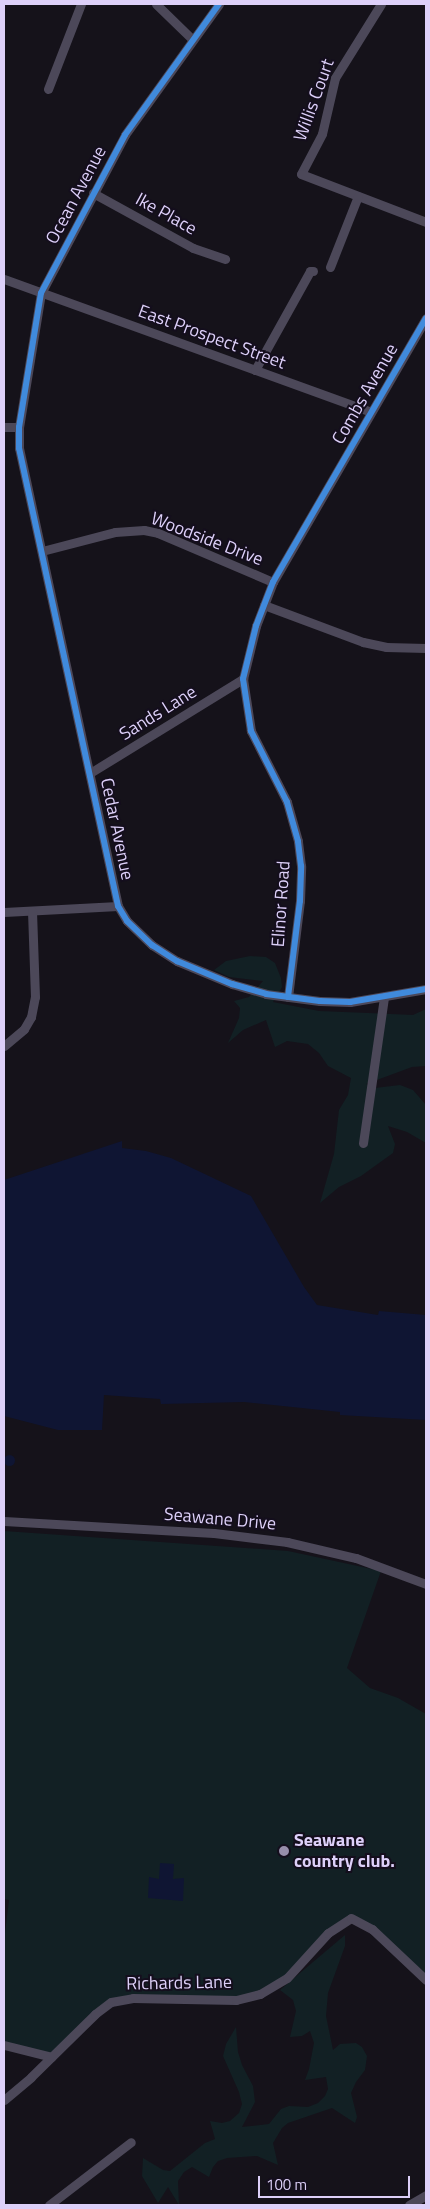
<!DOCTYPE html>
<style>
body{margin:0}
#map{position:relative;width:430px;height:2209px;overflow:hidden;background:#15121a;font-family:"Titillium Web",sans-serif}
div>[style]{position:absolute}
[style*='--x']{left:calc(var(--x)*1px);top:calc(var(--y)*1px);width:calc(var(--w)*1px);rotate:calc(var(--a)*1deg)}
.green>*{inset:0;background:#122024}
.water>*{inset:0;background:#0f1533}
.round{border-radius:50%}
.minor>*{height:9px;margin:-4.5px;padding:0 4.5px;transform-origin:4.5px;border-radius:4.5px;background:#4c4859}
.cycleway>*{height:6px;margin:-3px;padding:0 3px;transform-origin:3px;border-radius:3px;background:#408adc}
.dots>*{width:14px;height:14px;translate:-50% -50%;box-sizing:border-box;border:2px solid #140e1d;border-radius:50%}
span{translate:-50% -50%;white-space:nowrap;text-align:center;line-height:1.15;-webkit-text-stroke:4px #140e1d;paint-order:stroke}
.street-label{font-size:18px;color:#ddd0f9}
.poi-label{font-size:18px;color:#ddd0f9;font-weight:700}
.left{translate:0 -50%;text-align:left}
.frame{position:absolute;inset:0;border:5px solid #ddd0f9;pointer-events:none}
.scale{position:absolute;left:258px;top:2176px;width:152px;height:22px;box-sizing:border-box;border:2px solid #ddd0f9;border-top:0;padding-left:6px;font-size:15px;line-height:18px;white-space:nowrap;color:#ddd0f9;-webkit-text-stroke:4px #140e1d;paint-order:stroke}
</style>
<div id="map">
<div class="green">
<div style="clip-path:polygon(250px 956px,266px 957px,275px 963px,281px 978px,282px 987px,273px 1002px,319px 1011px,368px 1013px,413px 1015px,426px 1009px,426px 1066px,412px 1067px,366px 1084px,375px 1088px,400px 1085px,413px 1090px,426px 1105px,426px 1143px,407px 1132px,388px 1126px,395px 1144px,393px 1153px,361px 1176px,339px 1187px,320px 1203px,334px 1154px,339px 1110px,348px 1095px,351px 1078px,328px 1066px,319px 1053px,308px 1044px,287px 1041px,275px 1047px,266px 1020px,243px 1030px,228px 1043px,239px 1018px,240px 1008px,234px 1001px,249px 997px,263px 981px,229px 977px,214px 970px,226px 961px)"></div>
<div style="clip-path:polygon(4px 1531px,288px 1551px,381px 1571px,347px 1668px,370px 1688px,398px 1698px,426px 1714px,426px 1972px,421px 1975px,357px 1919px,344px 1922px,273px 1992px,227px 2003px,128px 1998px,106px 2005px,52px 2056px,4px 2043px,4px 1941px,9px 1900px,4px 1899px)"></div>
<div style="clip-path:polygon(345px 1935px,345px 1946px,328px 1993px,326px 2016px,333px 2050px,340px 2044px,356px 2043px,362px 2047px,367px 2056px,365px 2070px,356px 2082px,351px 2093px,357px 2117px,355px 2123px,332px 2108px,288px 2123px,282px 2128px,273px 2143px,278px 2165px,257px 2156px,227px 2158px,218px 2161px,213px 2167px,209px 2177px,192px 2167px,184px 2172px,178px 2181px,179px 2205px,168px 2187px,158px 2203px,142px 2176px,143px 2158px,163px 2170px,170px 2171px,205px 2143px,215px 2139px,210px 2121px,222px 2123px,230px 2121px,239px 2113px,242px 2104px,239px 2092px,223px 2056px,226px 2044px,236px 2027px,238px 2052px,242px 2065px,253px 2086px,255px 2102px,242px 2127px,269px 2124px,281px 2109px,289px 2106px,308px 2107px,318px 2103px,325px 2096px,328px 2089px,326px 2077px,305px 2080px,309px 2069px,314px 2043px,310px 2031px,302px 2036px,290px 2037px,296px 2011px,293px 2000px,280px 1990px)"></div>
</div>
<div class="water">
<div style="clip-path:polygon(122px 1141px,122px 1148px,146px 1151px,171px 1158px,251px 1196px,304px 1287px,317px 1305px,378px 1315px,379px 1311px,426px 1315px,426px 1420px,340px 1415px,340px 1412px,244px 1402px,161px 1404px,160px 1399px,104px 1395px,102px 1430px,58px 1430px,4px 1416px,4px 1180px)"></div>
<div class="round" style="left:3.5px;top:1454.5px;width:11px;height:11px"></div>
<div style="clip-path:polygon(160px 1863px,174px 1864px,173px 1879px,184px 1878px,183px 1901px,148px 1898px,149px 1877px,159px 1879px)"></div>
</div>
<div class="minor">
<div style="--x:156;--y:4;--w:50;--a:44.2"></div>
<div style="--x:219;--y:4;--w:161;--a:125.7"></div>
<div style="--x:125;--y:135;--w:179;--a:118"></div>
<div style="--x:41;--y:293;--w:136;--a:99.3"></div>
<div style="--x:19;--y:427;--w:21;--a:90"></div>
<div style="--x:19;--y:448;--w:469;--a:77.8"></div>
<div style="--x:118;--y:906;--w:17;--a:59"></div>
<div style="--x:127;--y:921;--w:35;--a:44"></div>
<div style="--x:152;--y:945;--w:30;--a:33"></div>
<div style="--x:177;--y:961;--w:60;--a:22.7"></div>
<div style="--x:232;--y:984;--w:35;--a:16"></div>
<div style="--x:266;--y:994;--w:54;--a:7.4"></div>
<div style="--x:320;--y:1001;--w:30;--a:2"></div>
<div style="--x:350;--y:1002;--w:77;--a:-9.7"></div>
<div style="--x:381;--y:4;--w:87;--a:121.9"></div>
<div style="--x:335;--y:78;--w:57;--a:103.1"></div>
<div style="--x:322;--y:134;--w:45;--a:117.7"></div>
<div style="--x:301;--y:174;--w:134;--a:21"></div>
<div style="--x:48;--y:89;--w:91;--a:-68.8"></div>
<div style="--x:93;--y:193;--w:114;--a:28.8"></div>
<div style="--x:193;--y:248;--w:34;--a:19"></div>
<div style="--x:330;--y:267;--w:76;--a:-68.5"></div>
<div style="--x:4;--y:279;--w:390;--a:19.9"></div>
<div style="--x:255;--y:370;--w:113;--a:-60.9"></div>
<div style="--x:310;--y:271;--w:3;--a:0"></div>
<div style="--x:4;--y:427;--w:15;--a:0"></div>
<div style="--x:42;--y:551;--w:75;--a:-14.6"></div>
<div style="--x:115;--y:532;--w:29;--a:-4"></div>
<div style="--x:144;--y:530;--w:14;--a:12"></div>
<div style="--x:158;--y:533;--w:125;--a:23.1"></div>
<div style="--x:264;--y:605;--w:106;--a:20.5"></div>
<div style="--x:363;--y:642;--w:24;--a:12"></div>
<div style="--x:386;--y:647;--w:40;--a:1.4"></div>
<div style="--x:90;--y:773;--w:180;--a:-31.6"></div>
<div style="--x:4;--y:912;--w:114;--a:-3"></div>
<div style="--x:288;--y:997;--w:97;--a:-82.9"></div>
<div style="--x:300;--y:901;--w:35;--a:-88"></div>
<div style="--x:301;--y:866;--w:25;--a:-97"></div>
<div style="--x:298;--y:841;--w:41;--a:-105.8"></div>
<div style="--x:287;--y:802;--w:80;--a:-116.9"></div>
<div style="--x:251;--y:731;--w:53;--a:-98.7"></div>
<div style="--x:243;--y:679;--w:55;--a:-76.2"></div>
<div style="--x:256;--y:626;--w:47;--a:-68.9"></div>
<div style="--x:273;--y:582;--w:305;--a:-59.9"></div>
<div style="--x:4;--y:1046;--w:26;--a:-40"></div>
<div style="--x:24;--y:1029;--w:14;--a:-60"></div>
<div style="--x:31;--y:1017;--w:20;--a:-79"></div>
<div style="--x:35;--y:997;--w:86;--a:-92"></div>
<div style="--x:363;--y:1143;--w:148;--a:-81.8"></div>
<div style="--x:4;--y:1521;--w:210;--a:3.3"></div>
<div style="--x:214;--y:1533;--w:74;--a:7"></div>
<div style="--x:287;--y:1542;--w:71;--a:13.1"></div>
<div style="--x:356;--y:1558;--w:75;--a:20.4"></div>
<div style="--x:4;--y:2045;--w:49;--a:14"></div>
<div style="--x:4;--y:2100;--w:35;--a:-40"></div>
<div style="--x:31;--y:2077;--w:90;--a:-44.5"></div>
<div style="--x:95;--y:2014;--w:20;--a:-37"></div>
<div style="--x:111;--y:2002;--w:22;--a:-10"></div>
<div style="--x:133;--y:1998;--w:103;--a:1.1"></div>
<div style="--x:236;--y:2000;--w:25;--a:-14"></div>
<div style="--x:260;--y:1994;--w:31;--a:-31"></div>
<div style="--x:287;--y:1978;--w:61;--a:-47.7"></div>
<div style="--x:328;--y:1933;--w:27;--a:-33"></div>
<div style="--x:351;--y:1918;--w:24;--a:28"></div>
<div style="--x:372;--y:1929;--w:74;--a:43.4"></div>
<div style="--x:49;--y:2205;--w:103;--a:-37.5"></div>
<div style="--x:409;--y:2205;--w:20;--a:-30"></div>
</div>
<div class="cycleway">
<div style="--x:219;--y:4;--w:161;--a:125.7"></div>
<div style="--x:125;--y:135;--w:179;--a:118"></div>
<div style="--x:41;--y:293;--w:136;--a:99.3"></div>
<div style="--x:19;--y:427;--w:21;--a:90"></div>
<div style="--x:19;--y:448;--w:469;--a:77.8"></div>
<div style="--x:118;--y:906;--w:17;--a:59"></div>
<div style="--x:127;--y:921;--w:35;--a:44"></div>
<div style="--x:152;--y:945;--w:30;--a:33"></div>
<div style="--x:177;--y:961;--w:60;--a:22.7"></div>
<div style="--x:232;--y:984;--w:35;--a:16"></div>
<div style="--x:266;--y:994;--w:54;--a:7.4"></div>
<div style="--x:320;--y:1001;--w:30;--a:2"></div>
<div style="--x:350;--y:1002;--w:77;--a:-9.7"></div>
<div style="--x:288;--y:997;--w:97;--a:-82.9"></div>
<div style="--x:300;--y:901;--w:35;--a:-88"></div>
<div style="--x:301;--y:866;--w:25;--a:-97"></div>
<div style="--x:298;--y:841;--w:41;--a:-105.8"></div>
<div style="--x:287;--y:802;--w:80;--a:-116.9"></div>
<div style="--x:251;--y:731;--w:53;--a:-98.7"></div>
<div style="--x:243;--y:679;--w:55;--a:-76.2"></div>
<div style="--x:256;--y:626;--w:47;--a:-68.9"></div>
<div style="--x:273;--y:582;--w:305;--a:-59.9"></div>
</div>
<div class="dots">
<div style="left:284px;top:1851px;background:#978eab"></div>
</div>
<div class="street-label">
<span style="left:314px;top:100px;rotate:-70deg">Willis Court</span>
<span style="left:76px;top:195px;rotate:-62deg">Ocean Avenue</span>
<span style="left:166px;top:214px;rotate:29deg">Ike Place</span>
<span style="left:212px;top:337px;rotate:20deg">East Prospect Street</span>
<span style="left:365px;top:394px;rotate:-60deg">Combs Avenue</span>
<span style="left:207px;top:539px;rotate:21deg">Woodside Drive</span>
<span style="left:158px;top:713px;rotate:-32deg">Sands Lane</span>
<span style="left:117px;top:829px;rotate:78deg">Cedar Avenue</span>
<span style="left:281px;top:904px;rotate:-86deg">Elinor Road</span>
<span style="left:220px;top:1519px;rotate:5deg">Seawane Drive</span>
<span style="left:179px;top:1983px;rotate:-1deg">Richards Lane</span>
</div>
<div class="poi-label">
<span class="left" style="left:294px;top:1851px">Seawane<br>country club.</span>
</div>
<div class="frame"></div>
<div class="scale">100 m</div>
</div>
